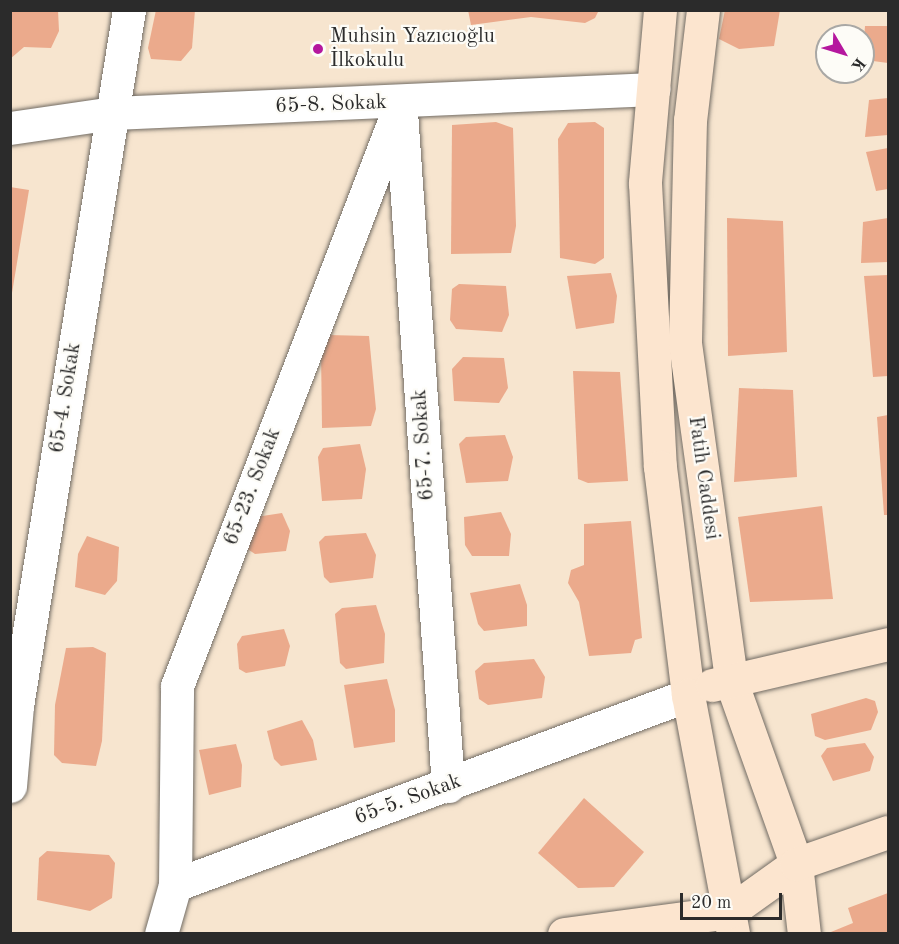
<!DOCTYPE html>
<meta charset="utf-8">
<style>
body{margin:0}
#map{position:relative;width:899px;height:944px;overflow:hidden;background:#f7e5cf;font-family:"Old Standard TT",serif}
div>[style]{position:absolute}
[style*='--x']{left:calc(var(--x)*1px);top:calc(var(--y)*1px);width:calc(var(--w)*1px);rotate:calc(var(--a)*1deg)}
.building>*{inset:0;background:#ebaa8c}
.roads{filter:drop-shadow(0 0 2px #726c64) drop-shadow(0 0 2px #726c64)}
.street>*{height:33px;margin:-16.5px;padding:0 16.5px;transform-origin:16.5px;border-radius:16.5px;background:#fff}
.secondary>*{height:33px;margin:-16.5px;padding:0 16.5px;transform-origin:16.5px;border-radius:16.5px;background:#fce5cf}
.dots>*{width:16px;height:16px;translate:-50% -50%;box-sizing:border-box;border:3px solid #fdfcf7;border-radius:50%}
span{translate:-50% -50%;white-space:nowrap;text-align:center;line-height:1.15;-webkit-text-stroke:4.5px #fdfcf7;paint-order:stroke}
.poi-label{font-size:21px;color:#2b2b2b}
.left{translate:0 -50%;text-align:left}
.street-label{font-size:21px;color:#2b2b2b}
.frame{position:absolute;inset:0;border:12px solid #2b2b2b;pointer-events:none}
.north{position:absolute;left:815px;top:24px;width:60px;height:60px;box-sizing:border-box;background:#fdfcf7;border:2px solid #a9a8a5;border-radius:50%;rotate:128deg;font-size:16px;font-weight:700;line-height:24px;text-align:center;color:#2b2b2b}
.north::after{content:'';display:block;margin:auto;width:21px;height:27px;background:#b5179e;clip-path:polygon(50% 0,100% 100%,50% 72%,0 100%)}
.scale{position:absolute;left:680px;top:893px;width:102px;height:27px;box-sizing:border-box;border:3px solid #2b2b2b;border-top:0;padding-left:8px;font-size:18px;line-height:21px;white-space:nowrap;color:#2b2b2b;-webkit-text-stroke:4px #fdfcf7;paint-order:stroke}
</style>
<div id="map">
<div class="building">
<div style="clip-path:polygon(10px 10px,58px 10px,59px 31px,51px 48px,24px 47px,10px 59px)"></div>
<div style="clip-path:polygon(156px 10px,195px 10px,192px 48px,181px 61px,151px 59px,148px 48px)"></div>
<div style="clip-path:polygon(468px 10px,599px 10px,595px 18px,585px 23px,531px 17px,471px 25px)"></div>
<div style="clip-path:polygon(725px 10px,780px 10px,774px 46px,739px 49px,719px 39px)"></div>
<div style="clip-path:polygon(865px 26px,888px 26px,888px 63px,873px 61px,863px 52px)"></div>
<div style="clip-path:polygon(888px 98px,888px 135px,865px 137px,869px 100px)"></div>
<div style="clip-path:polygon(496px 122px,513px 128px,516px 226px,511px 253px,451px 254px,452px 125px)"></div>
<div style="clip-path:polygon(595px 122px,604px 128px,604px 258px,595px 264px,560px 258px,558px 139px,568px 123px)"></div>
<div style="clip-path:polygon(888px 148px,888px 189px,876px 191px,866px 152px)"></div>
<div style="clip-path:polygon(10px 187px,29px 190px,11px 299px,10px 299px)"></div>
<div style="clip-path:polygon(727px 218px,783px 221px,787px 352px,728px 356px)"></div>
<div style="clip-path:polygon(888px 218px,888px 262px,861px 263px,863px 222px)"></div>
<div style="clip-path:polygon(611px 273px,617px 296px,614px 323px,576px 329px,567px 276px)"></div>
<div style="clip-path:polygon(888px 275px,888px 376px,873px 377px,864px 276px)"></div>
<div style="clip-path:polygon(459px 284px,506px 286px,509px 315px,502px 332px,456px 329px,450px 320px,452px 289px)"></div>
<div style="clip-path:polygon(328px 335px,369px 336px,376px 409px,371px 426px,322px 428px,321px 349px)"></div>
<div style="clip-path:polygon(463px 357px,504px 358px,508px 388px,499px 403px,454px 401px,452px 369px)"></div>
<div style="clip-path:polygon(573px 371px,620px 372px,628px 481px,588px 483px,578px 479px)"></div>
<div style="clip-path:polygon(739px 388px,793px 390px,797px 477px,734px 482px)"></div>
<div style="clip-path:polygon(888px 415px,888px 515px,884px 515px,877px 417px)"></div>
<div style="clip-path:polygon(505px 435px,513px 457px,508px 481px,466px 483px,459px 444px,466px 437px)"></div>
<div style="clip-path:polygon(360px 444px,366px 469px,362px 499px,322px 501px,318px 457px,323px 448px)"></div>
<div style="clip-path:polygon(822px 506px,833px 599px,750px 602px,738px 517px)"></div>
<div style="clip-path:polygon(501px 512px,511px 534px,509px 556px,472px 556px,465px 545px,464px 517px)"></div>
<div style="clip-path:polygon(282px 513px,290px 531px,286px 551px,255px 554px,246px 548px,256px 517px)"></div>
<div style="clip-path:polygon(631px 521px,642px 638px,635px 640px,631px 653px,589px 656px,579px 602px,568px 583px,571px 570px,584px 565px,584px 524px)"></div>
<div style="clip-path:polygon(366px 533px,376px 555px,373px 578px,330px 583px,324px 577px,319px 542px,325px 536px)"></div>
<div style="clip-path:polygon(87px 536px,119px 547px,117px 581px,105px 595px,75px 587px,78px 554px)"></div>
<div style="clip-path:polygon(520px 584px,527px 605px,527px 626px,484px 631px,478px 624px,470px 593px)"></div>
<div style="clip-path:polygon(376px 605px,385px 634px,384px 663px,346px 669px,340px 663px,335px 614px,342px 608px)"></div>
<div style="clip-path:polygon(284px 629px,290px 646px,285px 666px,246px 673px,239px 669px,237px 644px,242px 636px)"></div>
<div style="clip-path:polygon(93px 647px,106px 653px,102px 741px,96px 766px,62px 763px,54px 755px,55px 705px,66px 648px)"></div>
<div style="clip-path:polygon(534px 659px,545px 677px,542px 698px,488px 705px,479px 699px,475px 671px,484px 663px)"></div>
<div style="clip-path:polygon(387px 679px,395px 710px,395px 742px,354px 748px,344px 685px)"></div>
<div style="clip-path:polygon(866px 698px,875px 701px,878px 712px,871px 730px,825px 740px,815px 736px,811px 714px)"></div>
<div style="clip-path:polygon(302px 720px,313px 740px,317px 760px,281px 766px,274px 759px,267px 731px)"></div>
<div style="clip-path:polygon(865px 743px,874px 757px,870px 771px,833px 781px,821px 756px,827px 748px)"></div>
<div style="clip-path:polygon(236px 744px,242px 765px,241px 787px,209px 795px,199px 750px)"></div>
<div style="clip-path:polygon(584px 798px,644px 852px,614px 887px,578px 888px,538px 853px)"></div>
<div style="clip-path:polygon(47px 851px,109px 855px,115px 863px,112px 898px,90px 911px,37px 900px,39px 858px)"></div>
<div style="clip-path:polygon(888px 893px,888px 934px,826px 934px,853px 923px,848px 908px)"></div>
</div>
<div class="roads">
<div class="street">
<div style="--x:401;--y:112;--w:676;--a:86.01"></div>
<div style="--x:10;--y:128;--w:104;--a:-8.3"></div>
<div style="--x:113;--y:113;--w:541;--a:-2.54"></div>
<div style="--x:10;--y:786;--w:80;--a:-85"></div>
<div style="--x:17;--y:706;--w:705;--a:-80.86"></div>
<div style="--x:175;--y:885;--w:199;--a:-89.4"></div>
<div style="--x:177;--y:686;--w:625;--a:-68.98"></div>
<div style="--x:161;--y:934;--w:51;--a:-74.1"></div>
<div style="--x:175;--y:885;--w:547;--a:-20.32"></div>
</div>
<div class="secondary">
<div style="--x:660;--y:10;--w:174;--a:95"></div>
<div style="--x:645;--y:183;--w:284;--a:87"></div>
<div style="--x:660;--y:467;--w:230;--a:83"></div>
<div style="--x:688;--y:695;--w:243;--a:79.3"></div>
<div style="--x:703;--y:10;--w:111;--a:96.7"></div>
<div style="--x:690;--y:120;--w:223;--a:91.3"></div>
<div style="--x:685;--y:343;--w:341;--a:82.2"></div>
<div style="--x:731;--y:681;--w:194;--a:70.4"></div>
<div style="--x:796;--y:864;--w:70;--a:83.5"></div>
<div style="--x:712;--y:685;--w:181;--a:-13.1"></div>
<div style="--x:564;--y:934;--w:166;--a:-7.6"></div>
<div style="--x:729;--y:912;--w:82;--a:-35.6"></div>
<div style="--x:796;--y:864;--w:97;--a:-19.2"></div>
</div>
</div>
<div class="dots">
<div style="left:318px;top:49px;background:#b5179e"></div>
</div>
<div class="poi-label">
<span class="left" style="left:330px;top:49px">Muhsin Yazıcıoğlu<br>İlkokulu</span>
</div>
<div class="street-label">
<span style="left:331px;top:105px;rotate:-2deg">65-8. Sokak</span>
<span style="left:66px;top:398px;rotate:-81deg">65-4. Sokak</span>
<span style="left:424px;top:445px;rotate:-94deg">65-7. Sokak</span>
<span style="left:703px;top:478px;rotate:82deg">Fatih Caddesi</span>
<span style="left:253px;top:487px;rotate:-69deg">65-23. Sokak</span>
<span style="left:408px;top:800px;rotate:-20deg">65-5. Sokak</span>
</div>
<div class="frame"></div>
<div class="north">K</div>
<div class="scale">20 m</div>
</div>
